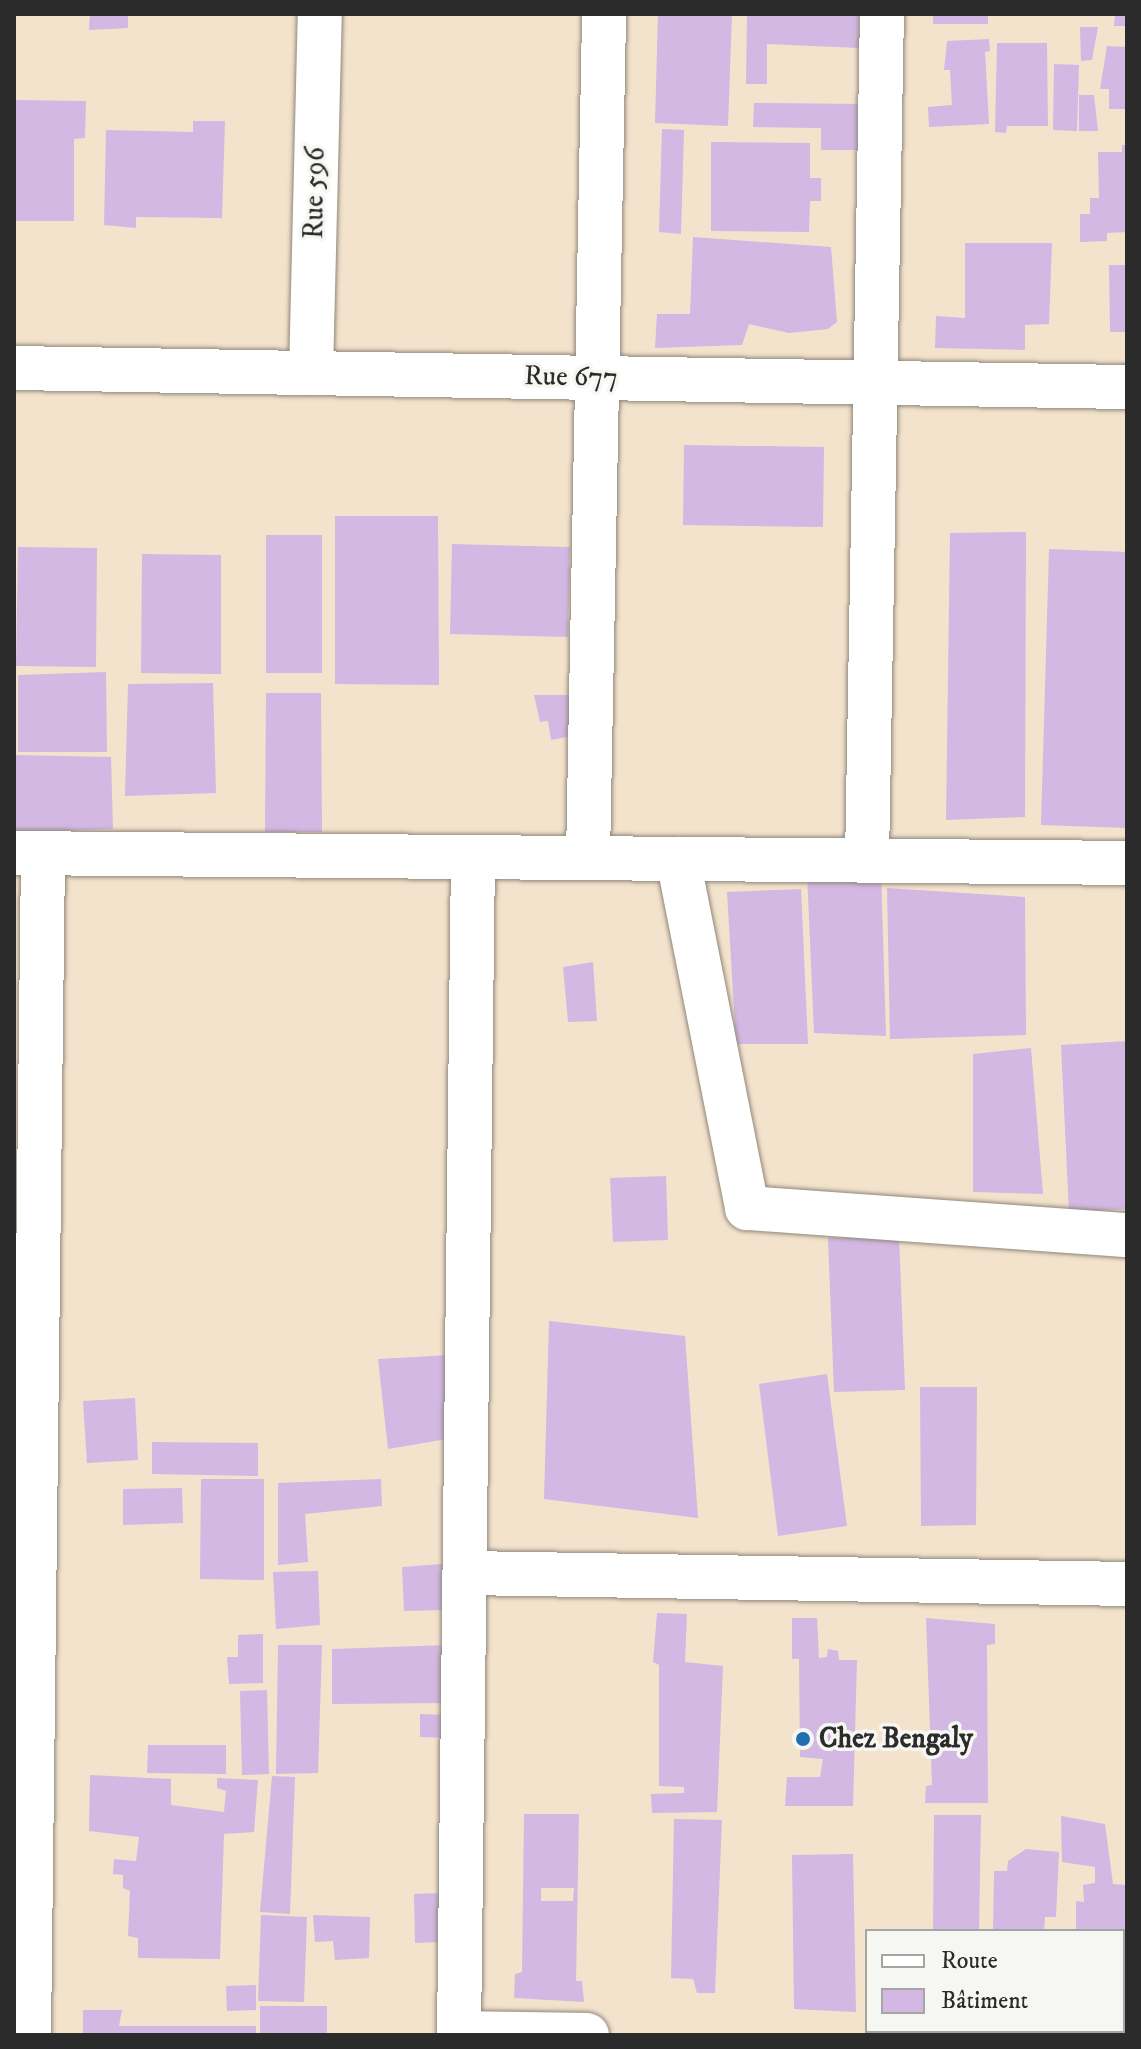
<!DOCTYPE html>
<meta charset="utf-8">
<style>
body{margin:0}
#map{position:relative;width:1141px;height:2049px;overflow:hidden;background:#f3e3cc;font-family:"IM FELL DW Pica",serif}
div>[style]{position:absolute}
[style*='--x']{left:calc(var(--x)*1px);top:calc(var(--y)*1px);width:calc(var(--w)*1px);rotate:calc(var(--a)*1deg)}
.building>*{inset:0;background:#d2b8e3}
.roads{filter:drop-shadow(0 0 2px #8f877c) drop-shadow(0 0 2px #8f877c)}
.street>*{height:44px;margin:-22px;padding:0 22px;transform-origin:22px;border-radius:22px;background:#fff}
.dots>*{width:22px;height:22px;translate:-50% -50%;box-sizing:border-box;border:4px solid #f6f6f2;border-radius:50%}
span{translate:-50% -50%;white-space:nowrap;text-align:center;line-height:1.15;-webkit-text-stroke:7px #f6f6f2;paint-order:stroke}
.street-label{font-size:28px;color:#2b2b2b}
.poi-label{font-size:28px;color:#2b2b2b;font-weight:700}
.left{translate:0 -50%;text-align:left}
.frame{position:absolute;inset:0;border:16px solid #2b2b2b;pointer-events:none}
.legend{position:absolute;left:865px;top:1929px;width:260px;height:104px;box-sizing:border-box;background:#f6f6f2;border:2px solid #a5a5a2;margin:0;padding:10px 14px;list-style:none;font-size:24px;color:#2b2b2b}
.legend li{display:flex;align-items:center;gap:16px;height:40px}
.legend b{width:40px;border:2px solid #a5a5a2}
</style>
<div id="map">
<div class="building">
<div style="clip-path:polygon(90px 14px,128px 14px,128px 28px,89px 30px)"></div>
<div style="clip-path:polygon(658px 14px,732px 14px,728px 126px,655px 123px)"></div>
<div style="clip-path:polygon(747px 14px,859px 14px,859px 48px,767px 44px,767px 84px,746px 84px)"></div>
<div style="clip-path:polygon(933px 14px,988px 14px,988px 24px,933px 24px)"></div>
<div style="clip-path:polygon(1115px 14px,1127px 14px,1127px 26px,1114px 26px)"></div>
<div style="clip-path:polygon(1080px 27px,1098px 27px,1092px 60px,1081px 61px)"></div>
<div style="clip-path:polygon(989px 39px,990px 51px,985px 52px,989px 124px,929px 127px,928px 107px,952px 105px,950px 70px,944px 70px,947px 41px)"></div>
<div style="clip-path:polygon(997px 43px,1047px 43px,1048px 126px,1007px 126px,1006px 133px,995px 132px)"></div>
<div style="clip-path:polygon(1107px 46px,1127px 47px,1127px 109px,1109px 109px,1109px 89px,1100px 89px)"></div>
<div style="clip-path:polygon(1054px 64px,1079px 65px,1077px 131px,1053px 130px)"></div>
<div style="clip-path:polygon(1079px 95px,1094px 95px,1098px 131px,1079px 131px)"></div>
<div style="clip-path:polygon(14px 100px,86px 101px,85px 138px,74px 139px,74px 221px,14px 221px)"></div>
<div style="clip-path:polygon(754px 103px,865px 104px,857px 150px,821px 150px,821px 128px,753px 127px)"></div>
<div style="clip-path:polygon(193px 121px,225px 121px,222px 218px,136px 217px,136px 228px,104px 225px,106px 130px,193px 132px)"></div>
<div style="clip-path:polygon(662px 129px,684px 130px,681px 234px,659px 232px)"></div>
<div style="clip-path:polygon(711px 142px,810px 143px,810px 178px,821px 178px,821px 201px,810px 201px,809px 232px,711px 231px)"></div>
<div style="clip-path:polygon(1122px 145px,1127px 145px,1127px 232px,1107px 233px,1107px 241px,1080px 242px,1080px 214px,1090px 214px,1090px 198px,1099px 198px,1098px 152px,1122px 152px)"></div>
<div style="clip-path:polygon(693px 237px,831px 247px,837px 322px,828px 329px,789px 333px,749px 324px,742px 345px,655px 348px,657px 314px,690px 314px)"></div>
<div style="clip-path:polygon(965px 243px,1052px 243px,1049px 324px,1025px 325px,1025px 350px,935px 348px,936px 316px,965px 318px)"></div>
<div style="clip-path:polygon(1109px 265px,1127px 265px,1127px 332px,1110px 332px)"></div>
<div style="clip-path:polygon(684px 445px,824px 447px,823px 527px,683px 525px)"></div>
<div style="clip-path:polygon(335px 516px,438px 516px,439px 685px,335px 684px)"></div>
<div style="clip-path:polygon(1026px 532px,1025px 817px,946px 820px,950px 533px)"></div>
<div style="clip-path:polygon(266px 535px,322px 535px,322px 673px,266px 673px)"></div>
<div style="clip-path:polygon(452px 544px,570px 547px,568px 637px,450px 634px)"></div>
<div style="clip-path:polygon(18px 547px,97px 548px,96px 667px,16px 666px)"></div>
<div style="clip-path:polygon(1049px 549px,1127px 552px,1127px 828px,1041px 825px)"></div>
<div style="clip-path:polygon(142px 554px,221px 555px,221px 674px,141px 673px)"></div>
<div style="clip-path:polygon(106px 672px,107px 752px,18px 752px,18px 675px)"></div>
<div style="clip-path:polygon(213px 683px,216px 793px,125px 796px,128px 684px)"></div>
<div style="clip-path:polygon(266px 693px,321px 693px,322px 832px,265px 832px)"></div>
<div style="clip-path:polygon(534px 695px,577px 695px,578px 735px,551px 740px,548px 721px,540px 722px)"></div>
<div style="clip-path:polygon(14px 755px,111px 757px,113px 829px,14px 833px)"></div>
<div style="clip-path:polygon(881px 870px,886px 1036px,814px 1033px,807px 873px)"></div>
<div style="clip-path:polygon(887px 888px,1025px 897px,1026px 1035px,890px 1039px)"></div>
<div style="clip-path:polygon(801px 889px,808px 1044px,736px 1044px,727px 892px)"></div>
<div style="clip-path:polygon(593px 962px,597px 1021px,568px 1022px,563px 967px)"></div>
<div style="clip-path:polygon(1127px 1041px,1127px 1209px,1069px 1212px,1061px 1045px)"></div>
<div style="clip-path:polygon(1031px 1048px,1043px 1194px,973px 1192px,973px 1054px)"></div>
<div style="clip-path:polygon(666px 1176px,668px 1240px,613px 1242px,610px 1178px)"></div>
<div style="clip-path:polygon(899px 1235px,905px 1390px,834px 1392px,828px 1238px)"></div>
<div style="clip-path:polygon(549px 1321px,685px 1336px,698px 1518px,544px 1499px)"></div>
<div style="clip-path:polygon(450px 1355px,453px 1438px,388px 1449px,378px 1359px)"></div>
<div style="clip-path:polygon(827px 1374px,847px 1526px,778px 1536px,759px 1384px)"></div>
<div style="clip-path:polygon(920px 1387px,977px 1387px,976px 1525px,921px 1526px)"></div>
<div style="clip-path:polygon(135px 1398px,138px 1460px,87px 1463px,83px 1401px)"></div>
<div style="clip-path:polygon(152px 1442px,258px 1443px,258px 1476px,152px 1474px)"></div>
<div style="clip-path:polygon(201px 1479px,264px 1479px,264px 1580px,200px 1579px)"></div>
<div style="clip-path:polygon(381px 1479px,382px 1506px,305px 1514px,308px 1562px,278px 1565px,278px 1483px)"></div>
<div style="clip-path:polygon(182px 1488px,183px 1523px,123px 1525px,123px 1489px)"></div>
<div style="clip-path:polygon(442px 1564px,444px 1610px,404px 1611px,402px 1567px)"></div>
<div style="clip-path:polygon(318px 1571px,320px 1625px,276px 1629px,273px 1572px)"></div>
<div style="clip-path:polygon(657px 1613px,687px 1614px,685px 1662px,723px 1666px,717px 1812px,652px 1813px,651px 1794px,684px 1793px,684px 1787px,659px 1786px,659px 1665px,653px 1662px)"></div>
<div style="clip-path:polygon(792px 1618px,817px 1618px,819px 1658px,827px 1657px,828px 1649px,838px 1651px,839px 1660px,857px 1660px,853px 1806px,785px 1806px,787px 1777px,820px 1777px,823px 1759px,800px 1757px,799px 1659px,792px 1659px)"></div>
<div style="clip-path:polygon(926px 1618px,995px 1624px,995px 1644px,987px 1645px,988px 1803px,925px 1803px,926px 1786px,932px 1785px)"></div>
<div style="clip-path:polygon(263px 1634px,263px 1683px,229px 1684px,227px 1657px,238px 1657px,238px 1635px)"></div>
<div style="clip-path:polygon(278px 1645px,322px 1645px,318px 1773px,276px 1774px)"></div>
<div style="clip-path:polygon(448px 1645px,450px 1703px,332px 1704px,332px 1649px)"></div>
<div style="clip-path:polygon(267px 1690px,269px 1774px,242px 1775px,240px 1691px)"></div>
<div style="clip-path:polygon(420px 1714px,445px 1715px,444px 1738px,420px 1737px)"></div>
<div style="clip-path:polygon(148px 1745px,226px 1745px,226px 1774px,147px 1773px)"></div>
<div style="clip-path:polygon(90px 1775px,171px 1779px,171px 1805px,224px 1812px,226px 1791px,217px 1788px,217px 1778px,258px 1780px,254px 1832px,224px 1834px,220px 1959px,138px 1958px,138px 1938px,128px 1936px,130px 1891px,123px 1888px,123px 1875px,113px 1874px,114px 1859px,136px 1861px,139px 1837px,89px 1831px)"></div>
<div style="clip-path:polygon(272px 1776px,295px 1777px,290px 1914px,260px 1912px)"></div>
<div style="clip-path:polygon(evenodd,524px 1814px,579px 1814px,576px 1981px,582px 1981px,584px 2002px,514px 1998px,515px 1974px,522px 1972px,524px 1814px,541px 1888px,574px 1888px,573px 1901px,541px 1901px,541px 1888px)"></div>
<div style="clip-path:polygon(934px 1815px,981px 1815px,979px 1931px,933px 1931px)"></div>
<div style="clip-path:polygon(1061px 1816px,1105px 1824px,1113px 1884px,1127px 1885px,1127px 1966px,1123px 1931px,1076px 1931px,1076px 1901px,1084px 1902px,1083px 1885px,1095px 1883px,1095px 1867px,1062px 1862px)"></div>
<div style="clip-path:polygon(674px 1819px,722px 1820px,715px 1993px,697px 1993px,693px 1979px,671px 1978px)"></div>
<div style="clip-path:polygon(1026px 1849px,1059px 1852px,1056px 1917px,1045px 1917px,1044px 1931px,993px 1931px,994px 1871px,1007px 1871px,1008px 1861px)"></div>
<div style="clip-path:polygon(853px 1854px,856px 2012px,794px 2009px,792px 1855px)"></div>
<div style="clip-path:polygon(440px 1893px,442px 1942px,415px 1943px,414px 1894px)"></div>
<div style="clip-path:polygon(261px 1915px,307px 1917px,304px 2002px,258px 2001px)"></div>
<div style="clip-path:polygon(313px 1915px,370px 1917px,369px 1958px,335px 1960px,333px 1941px,315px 1942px)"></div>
<div style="clip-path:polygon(256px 1985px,256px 2010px,227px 2011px,226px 1986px)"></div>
<div style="clip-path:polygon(260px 2006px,327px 2006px,327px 2035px,260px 2035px)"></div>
<div style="clip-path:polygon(83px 2010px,122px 2010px,119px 2026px,256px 2026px,256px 2035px,83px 2035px)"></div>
</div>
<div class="roads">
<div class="street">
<div style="--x:14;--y:368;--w:1113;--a:0.98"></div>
<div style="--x:311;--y:373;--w:359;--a:-88.6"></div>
<div style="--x:14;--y:853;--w:1113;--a:0.51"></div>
<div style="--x:588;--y:858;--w:844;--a:-88.91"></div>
<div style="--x:678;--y:859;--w:356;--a:78.8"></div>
<div style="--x:747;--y:1208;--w:381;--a:4.1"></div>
<div style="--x:867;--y:861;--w:847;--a:-88.99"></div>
<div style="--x:466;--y:1573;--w:661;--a:0.95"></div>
<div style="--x:459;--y:2033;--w:128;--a:0.9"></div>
<div style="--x:29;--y:2035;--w:1182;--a:-89.32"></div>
<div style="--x:459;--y:2035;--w:1178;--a:-89.32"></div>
</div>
</div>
<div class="dots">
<div style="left:803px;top:1739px;background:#1f6fb2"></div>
</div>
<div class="street-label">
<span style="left:315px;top:193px;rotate:-89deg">Rue 596</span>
<span style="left:571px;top:377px;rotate:1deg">Rue 677</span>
</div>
<div class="poi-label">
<span class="left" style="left:819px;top:1739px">Chez Bengaly</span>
</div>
<div class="frame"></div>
<ul class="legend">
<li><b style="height:10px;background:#fff"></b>Route</li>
<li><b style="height:22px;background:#d2b8e3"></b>Bâtiment</li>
</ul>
</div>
